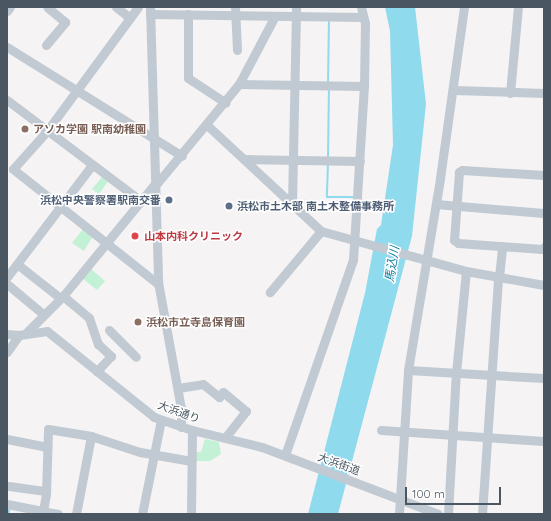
<!DOCTYPE html>
<meta charset="utf-8">
<style>
body{margin:0}
#map{position:relative;width:551px;height:521px;overflow:hidden;background:#f5f3f3;font-family:Quicksand,"Noto Sans JP",sans-serif}
div>[style]{position:absolute}
[style*='--x']{left:calc(var(--x)*1px);top:calc(var(--y)*1px);width:calc(var(--w)*1px);rotate:calc(var(--a)*1deg)}
.green>*{inset:0;background:#c3f1d5}
.water>*{inset:0;background:#90daee}
.stream>*{height:2px;margin:-1px;padding:0 1px;transform-origin:1px;border-radius:1px;background:#90daee}
.minor>*{height:9px;margin:-4.5px;padding:0 4.5px;transform-origin:4.5px;border-radius:4.5px;background:#c1cad2}
.dots>*{width:11px;height:11px;translate:-50% -50%;box-sizing:border-box;border:2px solid #fff;border-radius:50%}
span{translate:-50% -50%;white-space:nowrap;text-align:center;line-height:1.15;-webkit-text-stroke:3px #fff;paint-order:stroke}
.education-label{font-size:11px;color:#785e54;font-weight:700}
.left{translate:0 -50%;text-align:left}
.service-label{font-size:11px;color:#4e5e75;font-weight:700}
.right{translate:-100% -50%;text-align:right}
.health-label{font-size:11px;color:#be3a42;font-weight:700}
.street-label{font-size:11px;color:#4a5661}
.water-label{font-size:12px;color:#0c7c9b;font-style:italic}
.frame{position:absolute;inset:0;border:8px solid #4a5661;pointer-events:none}
.scale{position:absolute;left:405px;top:487px;width:96px;height:18px;box-sizing:border-box;border:2px solid #4a5661;border-top:0;padding-left:5px;font-size:12px;line-height:14px;white-space:nowrap;color:#4a5661;-webkit-text-stroke:3px #fff;paint-order:stroke}
</style>
<div id="map">
<div class="green">
<div style="clip-path:polygon(103px 176px,109px 180px,99px 194px,92px 189px)"></div>
<div style="clip-path:polygon(83px 229px,93px 236px,84px 251px,72px 243px)"></div>
<div style="clip-path:polygon(90px 268px,105px 281px,97px 290px,82px 278px)"></div>
<div style="clip-path:polygon(205px 439px,219px 442px,221px 454px,210px 461px,195px 461px,195px 452px,201px 452px)"></div>
</div>
<div class="water">
<div style="clip-path:polygon(385px 7px,415px 7px,426px 104px,412px 236px,338px 514px,308px 514px,365px 293px,377px 229px,381px 225px,393px 145px,390px 31px)"></div>
</div>
<div class="stream">
<div style="--x:328;--y:83;--w:61;--a:-89.1"></div>
<div style="--x:328;--y:157;--w:70;--a:-89.2"></div>
<div style="--x:328;--y:163;--w:34;--a:92"></div>
<div style="--x:327;--y:197;--w:26;--a:0"></div>
<div style="--x:9;--y:514;--w:5;--a:-90"></div>
</div>
<div class="minor">
<div style="--x:116;--y:7;--w:18;--a:38"></div>
<div style="--x:138;--y:7;--w:154;--a:126.3"></div>
<div style="--x:47;--y:131;--w:51;--a:131.8"></div>
<div style="--x:13;--y:169;--w:185;--a:38.4"></div>
<div style="--x:150;--y:7;--w:275;--a:88.3"></div>
<div style="--x:158;--y:282;--w:128;--a:79.7"></div>
<div style="--x:181;--y:408;--w:19;--a:90"></div>
<div style="--x:235;--y:7;--w:43;--a:87.3"></div>
<div style="--x:7;--y:11;--w:5;--a:-53"></div>
<div style="--x:150;--y:14;--w:213;--a:0.8"></div>
<div style="--x:188;--y:14;--w:64;--a:90"></div>
<div style="--x:188;--y:78;--w:45;--a:33.3"></div>
<div style="--x:46;--y:45;--w:30;--a:-50"></div>
<div style="--x:65;--y:22;--w:23;--a:-140"></div>
<div style="--x:7;--y:47;--w:206;--a:31.9"></div>
<div style="--x:239;--y:84;--w:77;--a:-62.1"></div>
<div style="--x:454;--y:90;--w:90;--a:1.9"></div>
<div style="--x:510;--y:93;--w:86;--a:-84.7"></div>
<div style="--x:7;--y:100;--w:168;--a:37"></div>
<div style="--x:208;--y:126;--w:154;--a:42.9"></div>
<div style="--x:321;--y:231;--w:80;--a:129.9"></div>
<div style="--x:245;--y:159;--w:115;--a:1"></div>
<div style="--x:544;--y:175;--w:82;--a:-176.5"></div>
<div style="--x:462;--y:170;--w:4;--a:146"></div>
<div style="--x:459;--y:172;--w:68;--a:94.2"></div>
<div style="--x:454;--y:240;--w:5;--a:37"></div>
<div style="--x:458;--y:243;--w:84;--a:4.1"></div>
<div style="--x:542;--y:249;--w:3;--a:-45"></div>
<div style="--x:154;--y:187;--w:134;--a:-50.5"></div>
<div style="--x:239;--y:84;--w:125;--a:0.9"></div>
<div style="--x:292;--y:203;--w:196;--a:-88.8"></div>
<div style="--x:436;--y:204;--w:108;--a:4.8"></div>
<div style="--x:321;--y:231;--w:150;--a:15.4"></div>
<div style="--x:466;--y:271;--w:79;--a:10.2"></div>
<div style="--x:17;--y:264;--w:55;--a:38.3"></div>
<div style="--x:7;--y:277;--w:141;--a:-52.8"></div>
<div style="--x:499;--y:277;--w:31;--a:-84"></div>
<div style="--x:7;--y:284;--w:47;--a:39.8"></div>
<div style="--x:63;--y:296;--w:34;--a:40"></div>
<div style="--x:89;--y:318;--w:28;--a:71"></div>
<div style="--x:98;--y:344;--w:18;--a:43"></div>
<div style="--x:111;--y:356;--w:21;--a:133"></div>
<div style="--x:109;--y:330;--w:38;--a:45"></div>
<div style="--x:7;--y:334;--w:12;--a:5"></div>
<div style="--x:19;--y:335;--w:28;--a:-8"></div>
<div style="--x:47;--y:331;--w:137;--a:38.8"></div>
<div style="--x:154;--y:417;--w:40;--a:18.9"></div>
<div style="--x:192;--y:430;--w:72;--a:13.7"></div>
<div style="--x:262;--y:447;--w:188;--a:20.8"></div>
<div style="--x:25;--y:334;--w:54;--a:-45"></div>
<div style="--x:63;--y:296;--w:144;--a:-50.7"></div>
<div style="--x:7;--y:352;--w:21;--a:-55"></div>
<div style="--x:408;--y:370;--w:136;--a:3.4"></div>
<div style="--x:178;--y:388;--w:25;--a:-9"></div>
<div style="--x:203;--y:384;--w:21;--a:39"></div>
<div style="--x:219;--y:397;--w:6;--a:-51"></div>
<div style="--x:223;--y:392;--w:30;--a:40"></div>
<div style="--x:246;--y:411;--w:34;--a:128"></div>
<div style="--x:381;--y:430;--w:163;--a:3.9"></div>
<div style="--x:7;--y:439;--w:41;--a:11.3"></div>
<div style="--x:285;--y:455;--w:207;--a:-70.8"></div>
<div style="--x:353;--y:260;--w:174;--a:-86.4"></div>
<div style="--x:364;--y:86;--w:63;--a:-89.1"></div>
<div style="--x:365;--y:23;--w:16;--a:-104"></div>
<div style="--x:9;--y:486;--w:37;--a:8"></div>
<div style="--x:7;--y:504;--w:52;--a:11.1"></div>
<div style="--x:43;--y:511;--w:17;--a:-80"></div>
<div style="--x:46;--y:494;--w:65;--a:-88.2"></div>
<div style="--x:48;--y:429;--w:44;--a:9.2"></div>
<div style="--x:76;--y:514;--w:79;--a:-79.1"></div>
<div style="--x:91;--y:436;--w:52;--a:18.1"></div>
<div style="--x:140;--y:452;--w:52;--a:10"></div>
<div style="--x:142;--y:514;--w:96;--a:-78.6"></div>
<div style="--x:191;--y:514;--w:84;--a:-89.3"></div>
<div style="--x:399;--y:514;--w:144;--a:-86.4"></div>
<div style="--x:408;--y:370;--w:195;--a:-80.5"></div>
<div style="--x:440;--y:178;--w:173;--a:-82"></div>
<div style="--x:448;--y:514;--w:141;--a:-86.8"></div>
<div style="--x:456;--y:373;--w:102;--a:-84.4"></div>
<div style="--x:482;--y:514;--w:238;--a:-86.1"></div>
</div>
<div class="dots">
<div style="left:25px;top:129px;background:#8d6e63"></div>
<div style="left:169px;top:200px;background:#5c6f8a"></div>
<div style="left:229px;top:206px;background:#5c6f8a"></div>
<div style="left:135px;top:236px;background:#e0444e"></div>
<div style="left:138px;top:322px;background:#8d6e63"></div>
</div>
<div class="education-label">
<span class="left" style="left:33px;top:129px">アソカ学園 駅南幼稚園</span>
<span class="left" style="left:146px;top:322px">浜松市立寺島保育園</span>
</div>
<div class="service-label">
<span class="right" style="left:161px;top:200px">浜松中央警察署駅南交番</span>
<span class="left" style="left:237px;top:206px">浜松市土木部 南土木整備事務所</span>
</div>
<div class="health-label">
<span class="left" style="left:144px;top:236px">山本内科クリニック</span>
</div>
<div class="street-label">
<span style="left:179px;top:412px;rotate:20deg">大浜通り</span>
<span style="left:339px;top:464px;rotate:20deg">大浜街道</span>
</div>
<div class="water-label">
<span style="left:392px;top:264px;rotate:-81deg">馬込川</span>
</div>
<div class="frame"></div>
<div class="scale">100 m</div>
</div>
